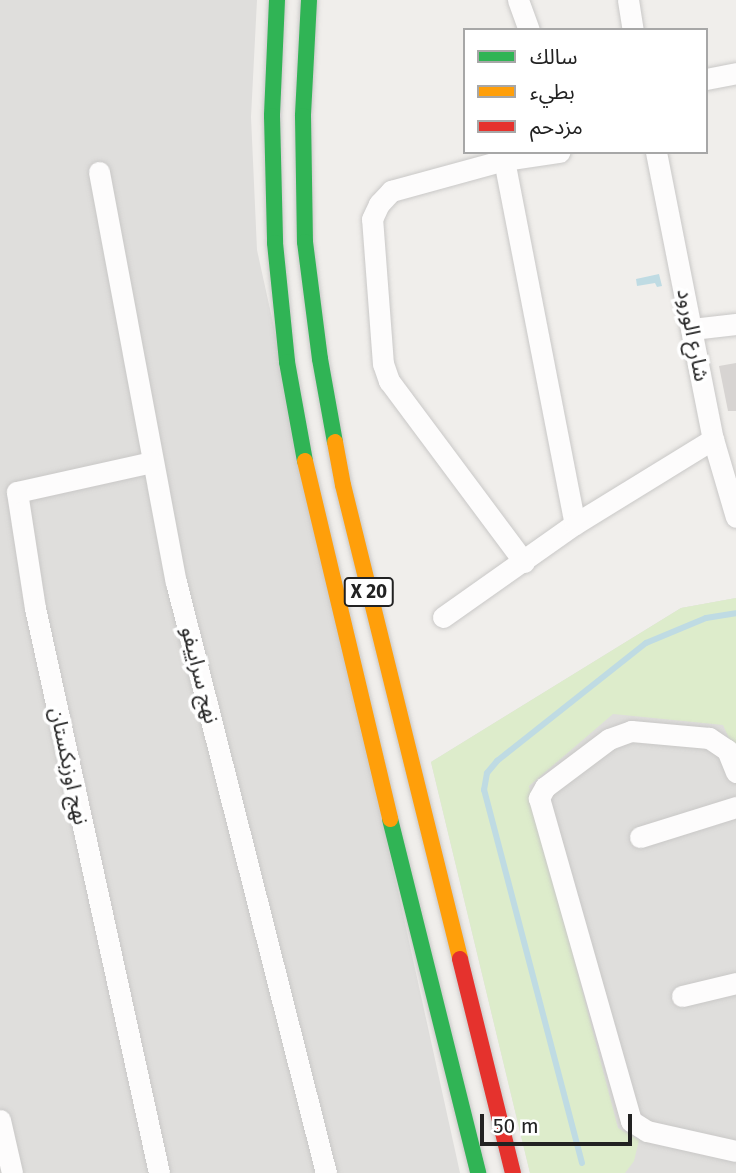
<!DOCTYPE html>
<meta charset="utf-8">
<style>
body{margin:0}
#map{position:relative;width:736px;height:1173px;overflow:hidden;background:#f0eeeb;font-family:"Fira Sans","Noto Sans Arabic",sans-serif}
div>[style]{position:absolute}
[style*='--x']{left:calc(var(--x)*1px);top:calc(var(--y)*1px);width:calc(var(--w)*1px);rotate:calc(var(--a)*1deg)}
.residential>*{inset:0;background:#dfdedc}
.grass>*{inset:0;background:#ddeccb}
.water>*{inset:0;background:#bfdbe3}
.stream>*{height:6px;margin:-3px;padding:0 3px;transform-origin:3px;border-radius:3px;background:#bfdbe3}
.building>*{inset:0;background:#d7d4d2}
.roads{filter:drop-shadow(0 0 2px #c9c8c7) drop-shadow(0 0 2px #c9c8c7)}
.street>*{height:21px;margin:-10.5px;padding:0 10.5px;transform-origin:10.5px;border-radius:10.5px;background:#fdfcfc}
.fast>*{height:16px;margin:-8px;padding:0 8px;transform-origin:8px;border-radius:8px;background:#30b455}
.slow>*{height:16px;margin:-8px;padding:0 8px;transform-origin:8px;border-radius:8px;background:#ff9f0a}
.jam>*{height:16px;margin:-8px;padding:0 8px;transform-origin:8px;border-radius:8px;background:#e5322d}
span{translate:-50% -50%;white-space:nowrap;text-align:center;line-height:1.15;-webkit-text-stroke:7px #fff;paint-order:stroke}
.shield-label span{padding:2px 5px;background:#fff;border:2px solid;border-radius:5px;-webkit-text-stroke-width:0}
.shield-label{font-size:19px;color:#222;font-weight:700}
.street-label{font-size:21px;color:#222}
.legend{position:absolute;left:463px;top:28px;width:245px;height:126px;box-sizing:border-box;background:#fff;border:2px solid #a7a7a7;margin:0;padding:9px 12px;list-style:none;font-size:21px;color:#222}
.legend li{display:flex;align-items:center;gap:14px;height:35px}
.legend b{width:35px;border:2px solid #a7a7a7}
.scale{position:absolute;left:480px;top:1114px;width:152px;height:32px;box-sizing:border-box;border:4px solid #222;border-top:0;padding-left:9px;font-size:21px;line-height:24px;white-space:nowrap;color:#222;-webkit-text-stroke:5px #fff;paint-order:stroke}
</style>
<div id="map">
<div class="residential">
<div style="clip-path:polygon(0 0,257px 0,251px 117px,257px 250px,460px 1173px,0 1173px)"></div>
<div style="clip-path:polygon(736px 598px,736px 1173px,530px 1173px,431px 762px,681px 608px)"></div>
</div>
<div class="grass">
<div style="clip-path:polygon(736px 598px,736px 754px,723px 725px,613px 714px,529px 786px,618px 1128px,639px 1140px,634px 1161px,625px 1173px,530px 1173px,431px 762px,681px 608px)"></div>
</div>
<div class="water">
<div style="clip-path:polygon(659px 274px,662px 286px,657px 287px,655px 283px,637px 286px,636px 279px)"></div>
</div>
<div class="stream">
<div style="--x:582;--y:1163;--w:386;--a:-104.7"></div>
<div style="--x:484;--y:790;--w:17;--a:-80"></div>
<div style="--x:487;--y:773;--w:16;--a:-50"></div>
<div style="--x:497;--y:761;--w:190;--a:-38.4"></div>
<div style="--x:646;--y:643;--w:65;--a:-22.6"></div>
<div style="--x:706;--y:618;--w:30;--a:-9"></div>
</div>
<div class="building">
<div style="clip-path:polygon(736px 363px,736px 411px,728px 411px,719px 366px)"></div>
</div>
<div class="roads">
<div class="street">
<div style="--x:518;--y:0;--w:32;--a:70"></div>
<div style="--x:628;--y:0;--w:30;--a:81"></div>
<div style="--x:706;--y:79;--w:31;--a:-11"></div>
<div style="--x:656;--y:152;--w:293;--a:78.8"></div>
<div style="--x:713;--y:439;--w:81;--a:73.6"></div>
<div style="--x:504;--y:160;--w:371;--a:79"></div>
<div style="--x:99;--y:172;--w:417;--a:79.4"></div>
<div style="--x:176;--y:582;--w:610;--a:75.76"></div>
<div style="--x:692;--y:329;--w:44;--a:-6.5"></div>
<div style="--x:17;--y:492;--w:117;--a:81.2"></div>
<div style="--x:35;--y:608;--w:578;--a:77.62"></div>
<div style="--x:17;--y:492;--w:138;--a:-12.5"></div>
<div style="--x:524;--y:562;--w:226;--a:-126.7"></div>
<div style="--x:389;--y:381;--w:18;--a:-109"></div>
<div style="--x:383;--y:364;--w:145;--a:-94.3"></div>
<div style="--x:372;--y:219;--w:17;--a:-65"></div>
<div style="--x:379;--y:204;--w:18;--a:-47"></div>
<div style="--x:391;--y:191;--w:117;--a:-15.3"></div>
<div style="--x:504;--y:160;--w:56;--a:-8.3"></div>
<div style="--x:443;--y:617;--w:161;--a:-35.2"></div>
<div style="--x:575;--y:524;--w:162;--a:-31.6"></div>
<div style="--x:736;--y:772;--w:24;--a:-112"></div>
<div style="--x:727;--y:750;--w:22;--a:-146"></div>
<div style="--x:709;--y:738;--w:78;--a:-174.9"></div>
<div style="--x:631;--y:731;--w:23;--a:160"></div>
<div style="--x:609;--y:739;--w:80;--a:143.1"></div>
<div style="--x:545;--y:787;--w:13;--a:119"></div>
<div style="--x:539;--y:798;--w:336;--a:74.1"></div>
<div style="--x:631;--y:1121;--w:19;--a:32"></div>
<div style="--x:647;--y:1131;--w:91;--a:12.7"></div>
<div style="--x:640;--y:837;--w:101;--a:-17.4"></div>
<div style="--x:682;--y:996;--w:56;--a:-13.5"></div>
<div style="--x:0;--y:1120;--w:54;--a:77.2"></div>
</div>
<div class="fast">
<div style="--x:277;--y:0;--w:116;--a:92.5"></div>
<div style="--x:272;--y:116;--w:127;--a:88.6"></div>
<div style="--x:275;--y:243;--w:120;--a:84.2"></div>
<div style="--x:287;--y:362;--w:101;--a:79.7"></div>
<div style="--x:309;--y:0;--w:116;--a:93"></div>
<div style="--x:303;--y:116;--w:126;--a:89.1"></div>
<div style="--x:305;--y:242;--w:118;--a:82.7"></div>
<div style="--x:320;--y:359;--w:84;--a:79.8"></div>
<div style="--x:390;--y:819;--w:365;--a:76"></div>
</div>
<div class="slow">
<div style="--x:335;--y:442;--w:44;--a:79.5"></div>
<div style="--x:343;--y:485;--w:488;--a:76.1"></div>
<div style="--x:305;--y:461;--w:368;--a:76.6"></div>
</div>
<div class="jam">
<div style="--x:460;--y:959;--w:220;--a:76.1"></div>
</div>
</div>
<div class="shield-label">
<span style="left:369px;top:592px">X 20</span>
</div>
<div class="street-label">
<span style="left:693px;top:335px;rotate:79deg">شارع الورود</span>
<span style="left:200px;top:675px;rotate:76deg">نهج سراييفو</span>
<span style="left:69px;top:766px;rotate:78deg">نهج اوزبكستان</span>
</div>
<ul class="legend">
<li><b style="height:9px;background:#30b455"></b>سالك</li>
<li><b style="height:9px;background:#ff9f0a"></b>بطيء</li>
<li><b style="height:9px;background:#e5322d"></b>مزدحم</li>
</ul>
<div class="scale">50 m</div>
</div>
